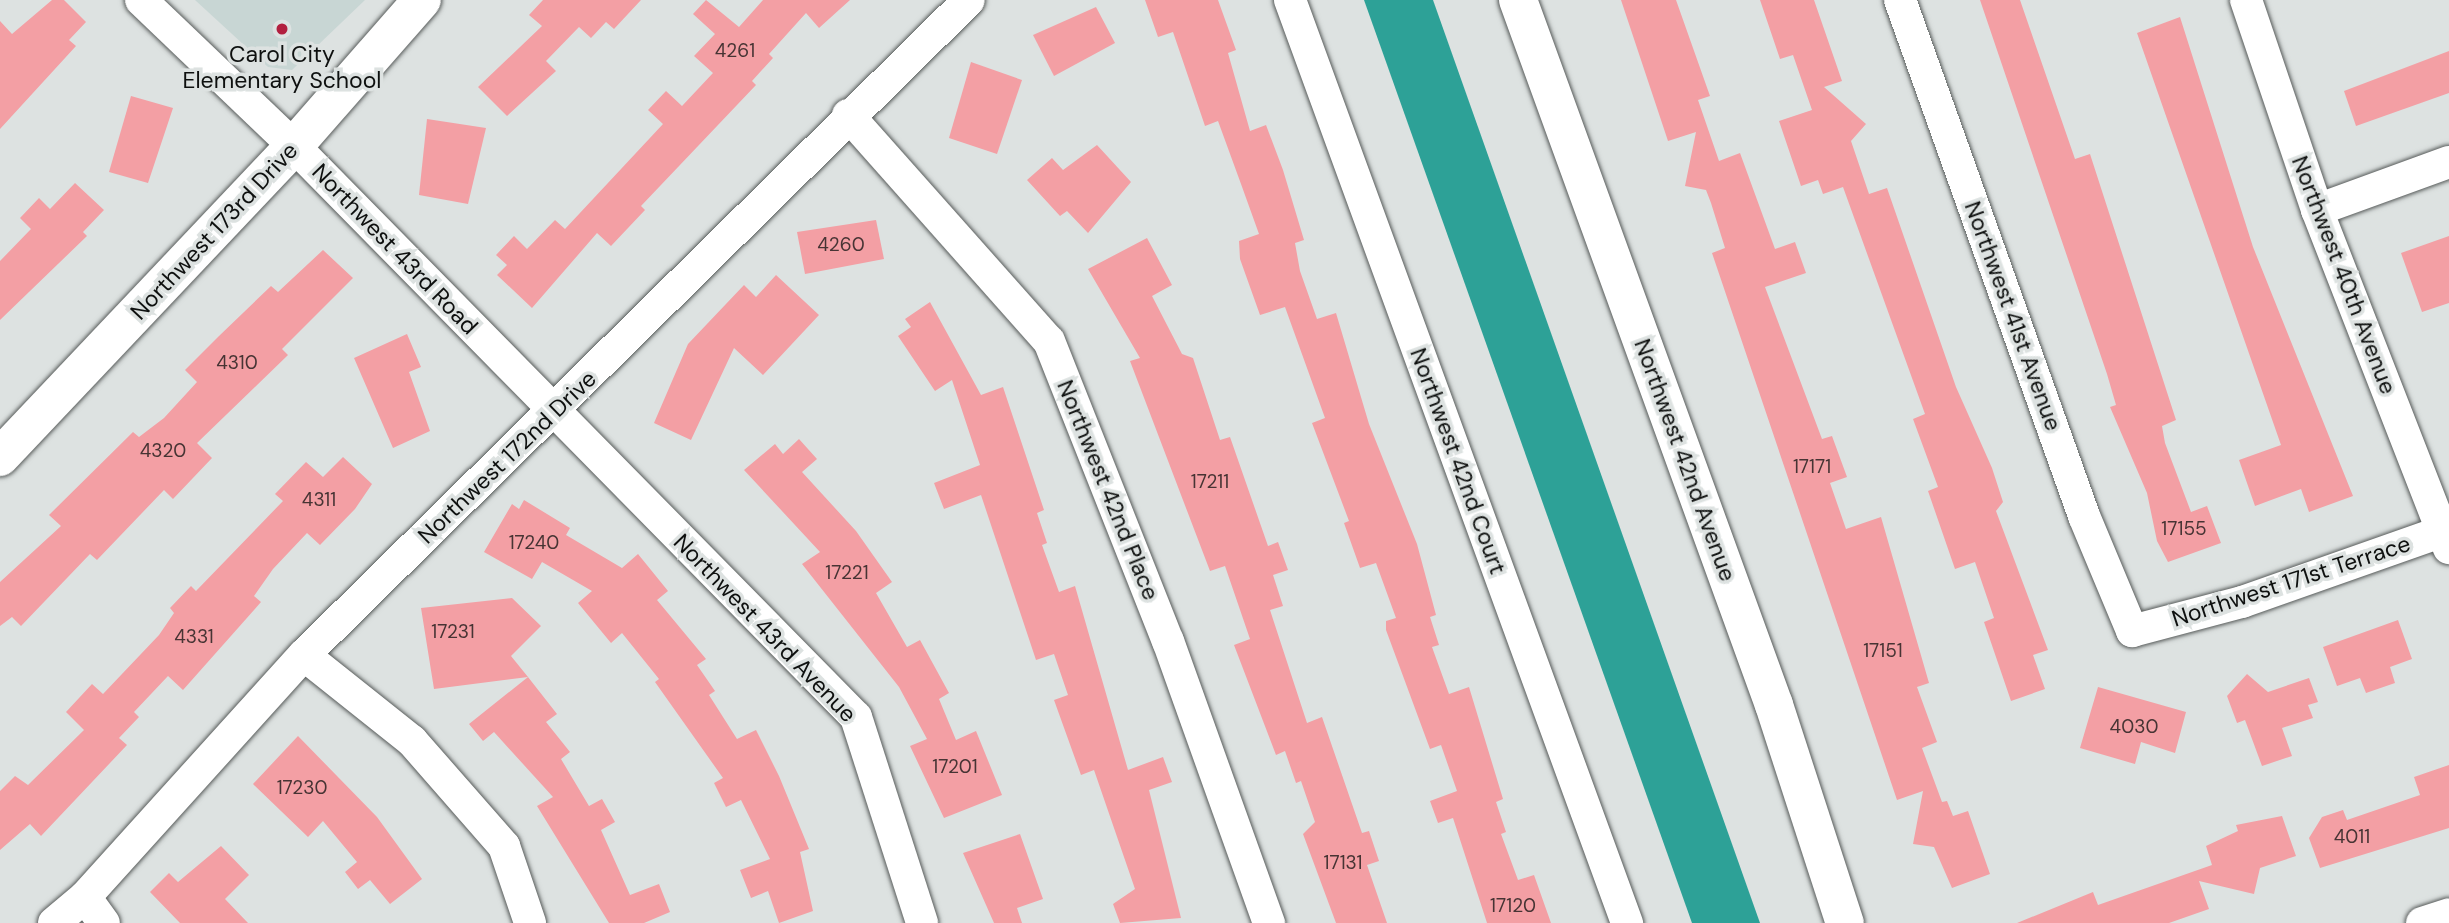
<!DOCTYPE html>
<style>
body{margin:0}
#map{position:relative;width:2449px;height:923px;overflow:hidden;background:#dde2e1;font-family:"DM Sans",sans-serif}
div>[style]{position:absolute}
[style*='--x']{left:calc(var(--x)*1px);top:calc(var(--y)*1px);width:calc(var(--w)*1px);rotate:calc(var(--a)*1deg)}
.built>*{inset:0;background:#c8d6d4}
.water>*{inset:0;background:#2da197}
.building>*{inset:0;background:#f39fa4}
.roads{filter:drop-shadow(0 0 2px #575b5a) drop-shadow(0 0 2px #575b5a)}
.street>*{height:32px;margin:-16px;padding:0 16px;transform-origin:16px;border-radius:16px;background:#fff}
.secondary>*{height:38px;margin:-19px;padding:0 19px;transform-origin:19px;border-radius:19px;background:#fff}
.dots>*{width:19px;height:19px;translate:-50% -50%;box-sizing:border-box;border:4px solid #dde2e1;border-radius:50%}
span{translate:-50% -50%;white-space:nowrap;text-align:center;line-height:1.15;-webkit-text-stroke:7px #dde2e1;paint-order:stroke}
.number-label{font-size:19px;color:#473434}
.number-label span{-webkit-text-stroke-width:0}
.poi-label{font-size:23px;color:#0e100f}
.street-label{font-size:23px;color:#0e100f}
</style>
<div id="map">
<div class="built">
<div style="clip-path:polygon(195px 0,365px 0,292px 70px,268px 67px)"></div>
</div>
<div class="water">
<div style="clip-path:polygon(1364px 0,1433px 0,1760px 923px,1692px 923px)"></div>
</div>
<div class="building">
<div style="clip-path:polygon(52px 0,64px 0,86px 22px,69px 40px,76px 46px,0 129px,0 21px,12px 34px)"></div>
<div style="clip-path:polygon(543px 0,641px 0,614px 29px,606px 22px,591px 38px,579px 27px,546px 61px,556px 71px,507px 116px,478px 87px,542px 26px,529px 15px)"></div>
<div style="clip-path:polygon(706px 0,739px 27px,763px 0,850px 0,819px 28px,806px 13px,769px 54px,773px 58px,752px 81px,756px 85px,641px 206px,645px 210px,611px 246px,597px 233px,532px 308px,497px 275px,507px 265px,496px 255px,514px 236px,527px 249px,555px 220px,565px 229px,663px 124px,648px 110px,666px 91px,682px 106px,713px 73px,694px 56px,715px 34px,693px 14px)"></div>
<div style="clip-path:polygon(1145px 0,1218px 0,1236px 50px,1228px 53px,1250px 131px,1266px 125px,1283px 170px,1304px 240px,1295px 243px,1300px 271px,1317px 319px,1336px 313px,1369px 424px,1417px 544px,1436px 615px,1430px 617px,1439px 645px,1432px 647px,1449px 694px,1469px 687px,1503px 799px,1496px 802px,1506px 832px,1501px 834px,1518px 880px,1534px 875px,1551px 923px,1487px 923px,1453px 818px,1438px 823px,1430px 801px,1457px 791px,1441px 745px,1430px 749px,1386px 630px,1386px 621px,1396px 618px,1376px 563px,1360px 568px,1344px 523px,1349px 521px,1312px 423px,1325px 418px,1285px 307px,1260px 315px,1240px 259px,1239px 241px,1259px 234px,1241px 184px,1218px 121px,1205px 126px,1173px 32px,1158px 37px)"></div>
<div style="clip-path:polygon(1621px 0,1676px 0,1710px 96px,1698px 100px,1719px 161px,1740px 153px,1775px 249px,1795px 242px,1806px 273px,1765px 287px,1822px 439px,1832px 436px,1847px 477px,1830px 483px,1846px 529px,1881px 517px,1929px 683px,1917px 687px,1937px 742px,1922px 748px,1942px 802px,1947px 801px,1953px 816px,1968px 811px,1990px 874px,1952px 888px,1934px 847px,1913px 844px,1923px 791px,1897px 800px,1712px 253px,1725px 248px,1711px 203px,1706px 190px,1685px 186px,1696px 132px,1668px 141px)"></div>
<div style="clip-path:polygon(1760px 0,1814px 0,1842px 81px,1824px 87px,1866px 124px,1851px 141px,1869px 194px,1887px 188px,1956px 387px,1992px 468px,2003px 502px,1996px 511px,2048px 650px,2033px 655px,2045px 689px,2011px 701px,1984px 622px,1994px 618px,1975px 562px,1955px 569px,1928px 491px,1938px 487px,1913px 419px,1925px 414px,1843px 187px,1823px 194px,1818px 180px,1801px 186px,1779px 121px,1812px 110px,1793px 55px,1780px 59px)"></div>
<div style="clip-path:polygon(1980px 0,2020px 0,2075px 159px,2090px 154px,2176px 420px,2162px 426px,2165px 443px,2191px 512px,2207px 506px,2221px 543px,2168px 562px,2157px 541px,2147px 493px,2110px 407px,2116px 405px,2107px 374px)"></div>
<div style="clip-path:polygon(1096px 7px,1115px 43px,1054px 76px,1033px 35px)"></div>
<div style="clip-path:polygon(2180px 17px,2253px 247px,2353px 496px,2309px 512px,2301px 489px,2255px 506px,2239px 460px,2281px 445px,2137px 33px)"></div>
<div style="clip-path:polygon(2449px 51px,2449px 93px,2356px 126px,2344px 91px)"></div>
<div style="clip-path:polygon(971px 62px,1022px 80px,997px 154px,949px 138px)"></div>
<div style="clip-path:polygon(131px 96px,173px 108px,148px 183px,109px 172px)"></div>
<div style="clip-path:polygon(427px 119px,486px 128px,468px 204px,419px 195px)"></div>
<div style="clip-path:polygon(1097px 145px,1131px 182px,1088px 233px,1067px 211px,1060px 216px,1027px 180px,1052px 158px,1063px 170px)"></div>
<div style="clip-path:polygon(75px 183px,104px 210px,83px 232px,87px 236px,0 320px,0 261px,31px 229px,20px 218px,39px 198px,50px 209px)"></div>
<div style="clip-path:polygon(876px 220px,884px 259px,805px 274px,797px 232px)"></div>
<div style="clip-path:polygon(2449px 236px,2449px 303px,2422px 312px,2401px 253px)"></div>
<div style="clip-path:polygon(1147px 238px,1172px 285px,1152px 296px,1182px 354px,1193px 358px,1220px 440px,1230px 437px,1268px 546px,1278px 542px,1288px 570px,1273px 575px,1283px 606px,1270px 610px,1307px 723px,1322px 717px,1362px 833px,1369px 831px,1379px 861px,1367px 865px,1387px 923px,1336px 923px,1303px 834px,1315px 822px,1301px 781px,1296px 783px,1285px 751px,1276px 755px,1234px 645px,1250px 639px,1225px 566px,1210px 571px,1130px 361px,1140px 358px,1088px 269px)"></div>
<div style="clip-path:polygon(323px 250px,353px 278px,282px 349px,288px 355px,197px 443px,212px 458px,173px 499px,164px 490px,97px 560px,90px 554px,21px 626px,12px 617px,0 626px,0 582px,61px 526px,49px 515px,133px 432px,139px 437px,164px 418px,197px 382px,185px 370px,219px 336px,271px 286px,278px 292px)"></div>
<div style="clip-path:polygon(776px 275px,819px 315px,763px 375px,734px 348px,691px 440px,654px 423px,688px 344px,744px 285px,756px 297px)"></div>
<div style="clip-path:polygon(930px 302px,981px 395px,1003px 387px,1044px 510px,1037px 513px,1047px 543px,1042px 545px,1059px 592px,1075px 586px,1128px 770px,1163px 757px,1172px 782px,1149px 790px,1181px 918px,1120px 923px,1113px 904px,1135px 889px,1094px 770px,1081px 775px,1054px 700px,1068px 695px,1054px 654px,1036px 660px,981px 495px,944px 509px,934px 483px,980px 465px,952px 380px,935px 391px,898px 336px,911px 327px,905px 319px)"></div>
<div style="clip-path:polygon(407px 334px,421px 367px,409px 372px,430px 431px,393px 448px,354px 358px)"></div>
<div style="clip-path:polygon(799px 439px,817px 459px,802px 472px,856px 531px,892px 582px,876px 593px,907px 647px,920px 640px,949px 693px,939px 699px,956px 740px,976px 731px,1002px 795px,944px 818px,910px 746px,927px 739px,899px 687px,802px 564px,820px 552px,744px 470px,775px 444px,783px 454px)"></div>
<div style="clip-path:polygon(343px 457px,372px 484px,355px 509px,320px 545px,307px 533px,273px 569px,254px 596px,261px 602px,183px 690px,168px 676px,134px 712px,139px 717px,119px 738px,127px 745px,41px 836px,30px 824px,0 850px,0 791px,15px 776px,28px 785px,84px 730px,66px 712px,92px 684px,103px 694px,159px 635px,174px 613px,170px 608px,191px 586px,196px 591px,283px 501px,275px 494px,306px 462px,323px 477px)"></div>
<div style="clip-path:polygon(524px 500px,570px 528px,566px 535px,622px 568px,638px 554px,668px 591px,657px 600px,706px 659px,697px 665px,715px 691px,709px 695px,737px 739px,756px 730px,779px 776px,809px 849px,800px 852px,813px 911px,779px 923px,768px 891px,751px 898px,740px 870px,770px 859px,741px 800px,726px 807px,714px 783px,723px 778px,655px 682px,659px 679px,622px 633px,611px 643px,578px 603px,592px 591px,542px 562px,532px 579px,484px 552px,512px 504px,519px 509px)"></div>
<div style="clip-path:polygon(512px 598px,541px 626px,511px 656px,528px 677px,434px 689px,421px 608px)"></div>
<div style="clip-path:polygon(2398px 620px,2412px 659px,2390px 667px,2395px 683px,2366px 693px,2360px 678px,2337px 686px,2323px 647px)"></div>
<div style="clip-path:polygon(2247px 674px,2268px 692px,2309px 678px,2318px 702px,2308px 705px,2313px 718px,2282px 728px,2292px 756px,2262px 766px,2245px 720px,2237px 723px,2227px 696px)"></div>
<div style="clip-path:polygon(528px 677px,557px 714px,546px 722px,570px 752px,561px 759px,589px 806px,602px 799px,615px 822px,601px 830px,630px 895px,659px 884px,670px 912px,644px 923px,609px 923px,537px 806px,553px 797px,494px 732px,483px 741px,469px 724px)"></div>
<div style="clip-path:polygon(2098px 687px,2186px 712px,2175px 753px,2141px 742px,2135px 764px,2080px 748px)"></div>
<div style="clip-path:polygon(298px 736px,377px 817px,422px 879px,390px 904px,370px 880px,358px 889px,345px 872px,357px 862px,323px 821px,308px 837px,253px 784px)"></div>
<div style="clip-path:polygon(2449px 765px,2449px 828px,2320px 868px,2309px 838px,2322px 817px,2343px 810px,2347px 820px,2420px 795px,2414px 777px)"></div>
<div style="clip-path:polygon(2282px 816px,2296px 856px,2260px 868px,2254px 894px,2199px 881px,2209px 909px,2169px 923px,2017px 923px,2093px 892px,2098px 905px,2212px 865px,2206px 846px,2238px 831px,2236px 825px)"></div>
<div style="clip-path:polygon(1020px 834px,1043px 899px,1017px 908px,1022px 923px,994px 923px,963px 853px)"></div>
<div style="clip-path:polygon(221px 846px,249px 875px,225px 899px,248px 923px,180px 923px,150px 892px,169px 873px,178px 882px)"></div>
</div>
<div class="roads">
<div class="street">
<div style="--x:141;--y:0;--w:211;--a:43.7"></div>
<div style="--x:294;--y:146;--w:801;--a:45.46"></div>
<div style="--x:856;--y:717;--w:216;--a:72.2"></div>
<div style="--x:1290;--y:0;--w:983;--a:69.94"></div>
<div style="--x:1900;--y:0;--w:548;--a:70.37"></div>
<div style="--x:2084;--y:516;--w:125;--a:67.3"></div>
<div style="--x:2132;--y:631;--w:114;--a:-14.8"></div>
<div style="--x:2242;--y:602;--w:219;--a:-19.4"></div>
<div style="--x:2246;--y:0;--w:222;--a:71.3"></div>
<div style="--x:2317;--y:210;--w:363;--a:68.7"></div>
<div style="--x:848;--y:115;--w:302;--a:48.4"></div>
<div style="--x:1049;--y:341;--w:323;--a:68.4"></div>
<div style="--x:1168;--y:641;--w:300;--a:70.3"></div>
<div style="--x:2317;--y:210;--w:140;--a:-20"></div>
<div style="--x:304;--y:655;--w:138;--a:38.5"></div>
<div style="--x:412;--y:741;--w:140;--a:48.8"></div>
<div style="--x:504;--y:846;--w:81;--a:71.3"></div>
<div style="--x:85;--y:897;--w:32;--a:54"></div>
<div style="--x:54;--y:923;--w:40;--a:-40"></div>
<div style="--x:85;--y:897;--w:326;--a:-47.9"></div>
<div style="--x:304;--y:655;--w:933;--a:-44.57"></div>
<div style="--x:2422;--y:923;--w:28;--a:-18"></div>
</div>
<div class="secondary">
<div style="--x:1518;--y:0;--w:750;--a:70.04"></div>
<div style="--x:1774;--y:705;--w:229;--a:72"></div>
<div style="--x:0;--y:457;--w:428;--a:-46.6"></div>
<div style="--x:294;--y:146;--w:194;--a:-48.8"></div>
</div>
</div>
<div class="dots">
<div style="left:282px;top:29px;background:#b21f3f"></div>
</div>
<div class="number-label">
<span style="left:735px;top:51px">4261</span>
<span style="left:841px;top:245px">4260</span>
<span style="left:237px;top:363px">4310</span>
<span style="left:163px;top:451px">4320</span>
<span style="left:1812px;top:467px">17171</span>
<span style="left:1210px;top:482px">17211</span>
<span style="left:319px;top:500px">4311</span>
<span style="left:2184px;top:529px">17155</span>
<span style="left:534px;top:543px">17240</span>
<span style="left:847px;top:573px">17221</span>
<span style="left:453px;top:632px">17231</span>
<span style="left:194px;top:637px">4331</span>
<span style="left:1883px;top:651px">17151</span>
<span style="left:2134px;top:727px">4030</span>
<span style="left:955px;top:767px">17201</span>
<span style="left:302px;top:788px">17230</span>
<span style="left:2352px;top:837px">4011</span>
<span style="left:1343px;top:863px">17131</span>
<span style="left:1513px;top:906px">17120</span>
</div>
<div class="poi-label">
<span style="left:282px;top:67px">Carol City<br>Elementary School</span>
</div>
<div class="street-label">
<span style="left:214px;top:231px;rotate:-47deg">Northwest 173rd Drive</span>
<span style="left:395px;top:249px;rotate:46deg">Northwest 43rd Road</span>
<span style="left:2344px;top:275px;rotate:69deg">Northwest 40th Avenue</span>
<span style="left:2013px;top:316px;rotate:70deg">Northwest 41st Avenue</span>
<span style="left:507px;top:457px;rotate:-44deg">Northwest 172nd Drive</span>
<span style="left:1685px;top:460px;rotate:70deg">Northwest 42nd Avenue</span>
<span style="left:1458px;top:461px;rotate:70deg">Northwest 42nd Court</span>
<span style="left:1108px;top:490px;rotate:68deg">Northwest 42nd Place</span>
<span style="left:2291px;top:581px;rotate:-18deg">Northwest 171st Terrace</span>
<span style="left:765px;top:628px;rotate:46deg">Northwest 43rd Avenue</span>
</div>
</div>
